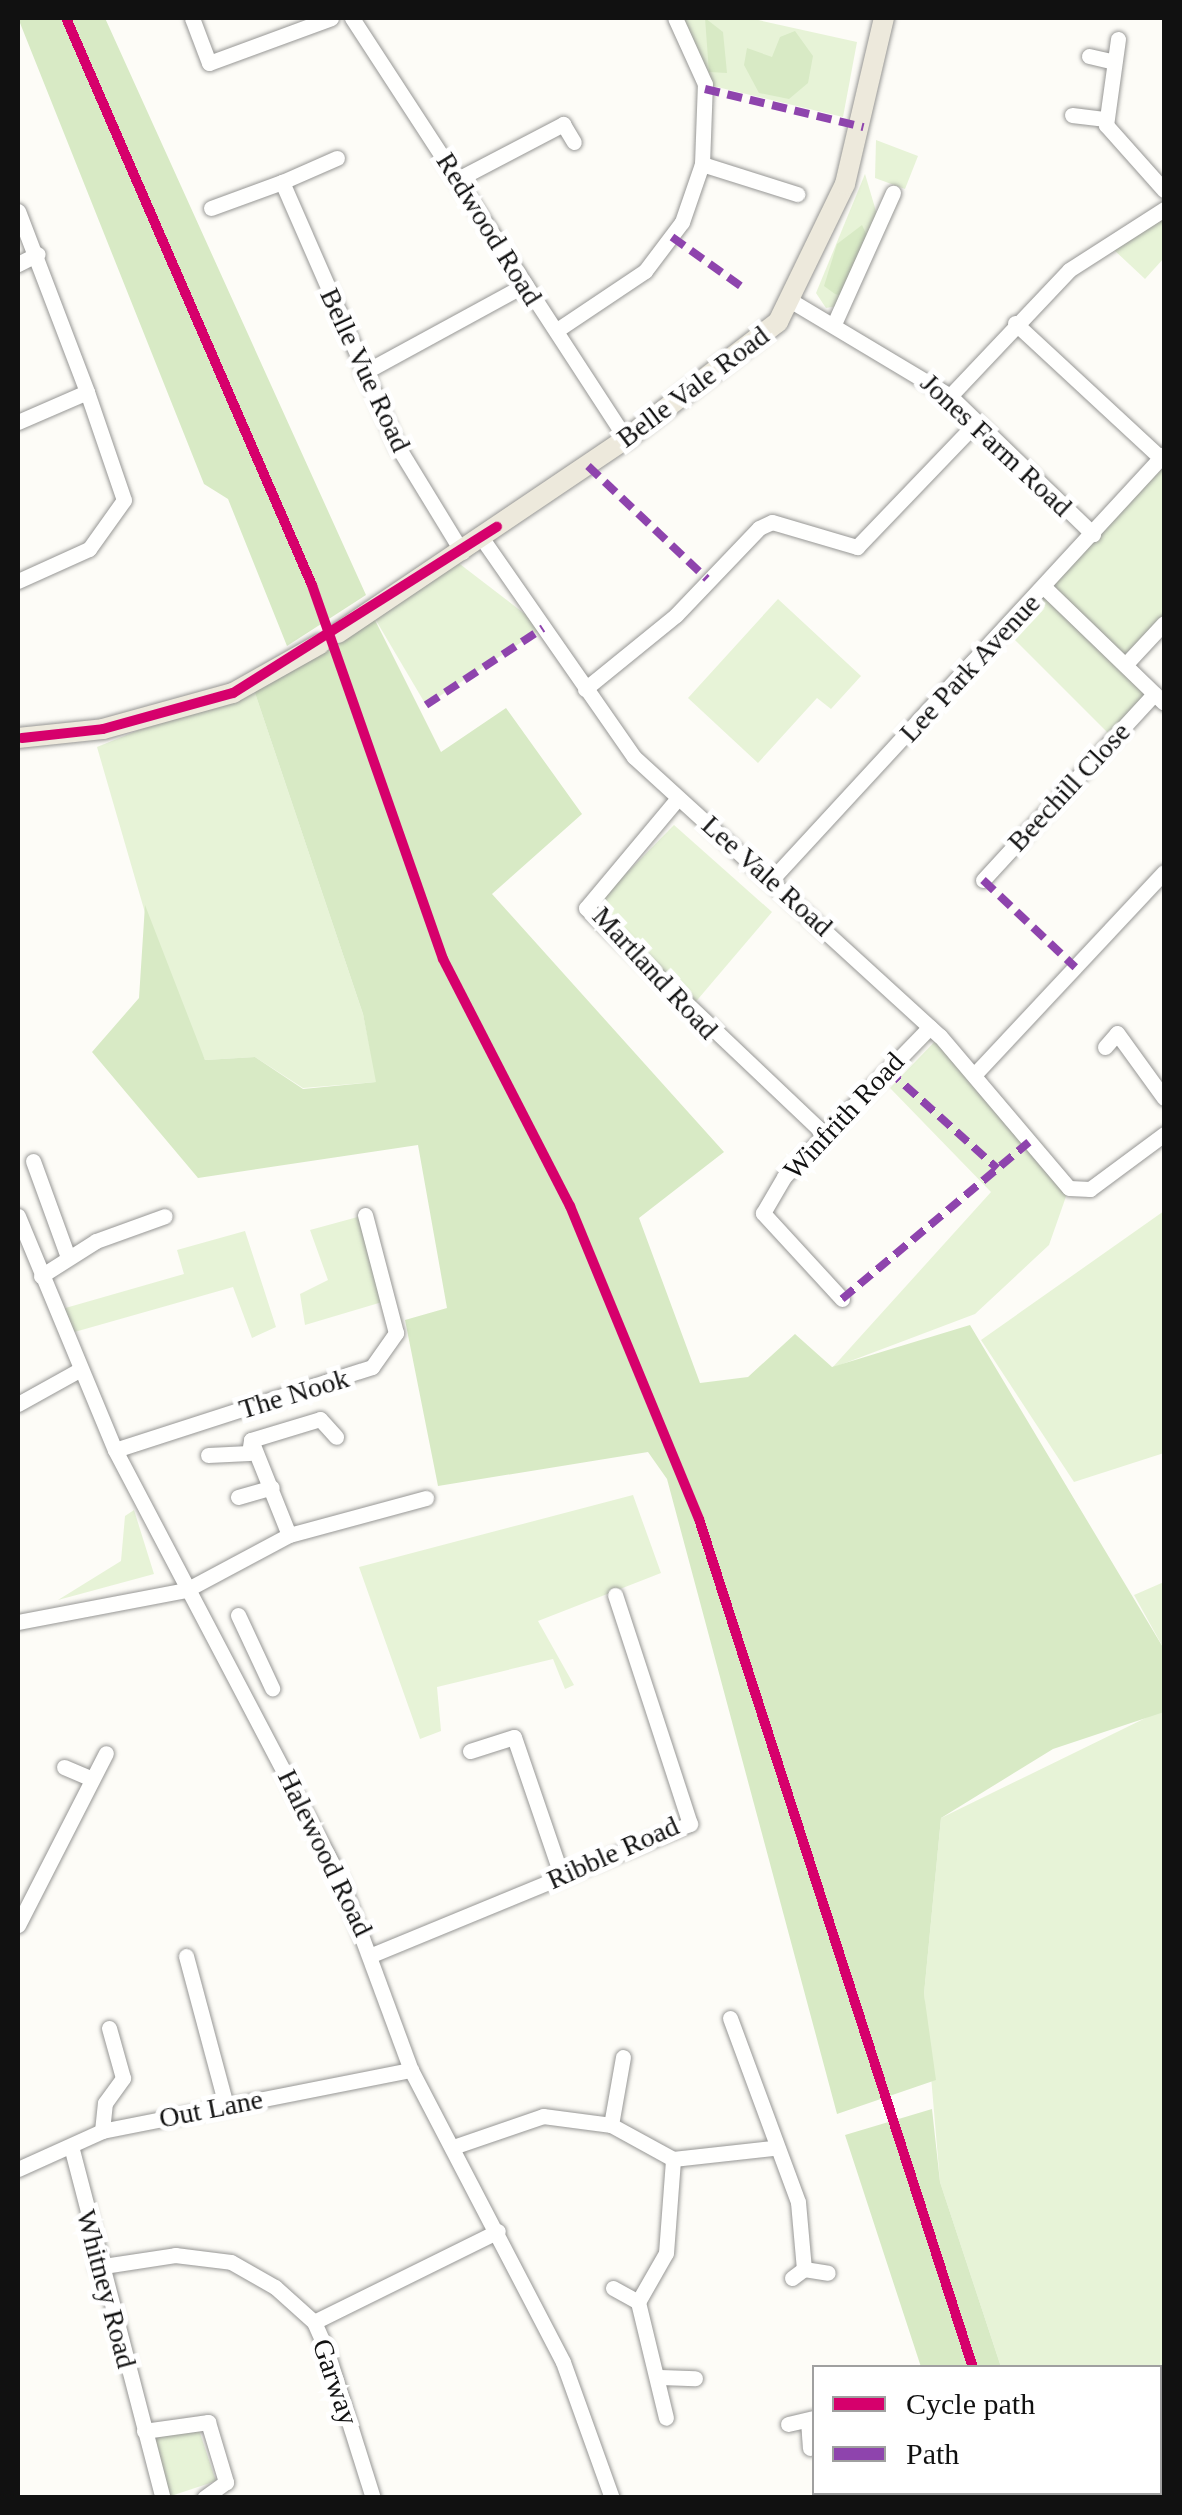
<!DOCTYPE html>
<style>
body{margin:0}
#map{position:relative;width:1182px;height:2515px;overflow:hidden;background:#fdfcf7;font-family:"Times New Roman",serif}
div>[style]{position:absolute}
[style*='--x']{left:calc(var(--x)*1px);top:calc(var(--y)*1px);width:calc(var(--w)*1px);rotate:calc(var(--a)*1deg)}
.green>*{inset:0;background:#e7f3d7}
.forest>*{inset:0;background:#d8eac5}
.roads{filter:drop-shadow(0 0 2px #979795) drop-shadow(0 0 2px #979795)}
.minor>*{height:15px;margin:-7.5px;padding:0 7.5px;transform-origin:7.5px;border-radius:7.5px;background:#fffffe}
.major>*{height:20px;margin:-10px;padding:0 10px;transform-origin:10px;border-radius:10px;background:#ede9dc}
.quiet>*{height:8px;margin-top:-4px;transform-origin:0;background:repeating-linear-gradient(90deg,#8e44ad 0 15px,transparent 0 23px)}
.cycleway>*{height:10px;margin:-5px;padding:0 5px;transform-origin:5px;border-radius:5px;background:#d6006c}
span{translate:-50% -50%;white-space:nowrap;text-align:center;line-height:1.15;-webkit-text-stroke:10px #fff;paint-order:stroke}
.street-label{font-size:28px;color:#111}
.frame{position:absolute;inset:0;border:20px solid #111;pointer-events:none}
.legend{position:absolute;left:812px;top:2365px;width:350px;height:130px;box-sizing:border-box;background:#fff;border:2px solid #a0a0a0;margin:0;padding:12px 18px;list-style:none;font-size:30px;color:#111}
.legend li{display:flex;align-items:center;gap:20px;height:50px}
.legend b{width:50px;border:2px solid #a0a0a0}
</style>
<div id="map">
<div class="green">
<div style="clip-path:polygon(683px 18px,749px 18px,857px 42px,843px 117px,713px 86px)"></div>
<div style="clip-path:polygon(876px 140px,918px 156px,905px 189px,875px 178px)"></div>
<div style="clip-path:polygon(865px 174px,878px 218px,838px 306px,826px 308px,816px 293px)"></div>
<div style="clip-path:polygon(1164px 202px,1164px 258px,1145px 279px,1112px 248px)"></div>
<div style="clip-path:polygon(1164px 461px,1164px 623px,1126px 665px,1154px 694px,1114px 739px,1007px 632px)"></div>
<div style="clip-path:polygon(452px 558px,543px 628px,426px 705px,371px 612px)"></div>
<div style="clip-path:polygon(778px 599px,861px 676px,831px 709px,817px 698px,758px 763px,688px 698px)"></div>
<div style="clip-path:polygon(252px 684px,363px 1014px,377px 1082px,303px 1088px,255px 1057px,205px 1060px,159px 961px,97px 747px)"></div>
<div style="clip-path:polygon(674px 825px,772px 912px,693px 1005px,603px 919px,602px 898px)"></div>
<div style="clip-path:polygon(940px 1036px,1069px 1188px,1049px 1245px,975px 1314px,832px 1368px,991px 1192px,890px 1088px)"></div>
<div style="clip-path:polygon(1164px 1211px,1164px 1453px,1074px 1482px,981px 1340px)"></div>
<div style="clip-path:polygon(365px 1215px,389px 1300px,305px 1325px,300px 1294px,328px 1280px,310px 1230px)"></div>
<div style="clip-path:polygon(245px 1231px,276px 1327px,252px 1338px,233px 1287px,64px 1335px,55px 1311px,184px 1274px,177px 1250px)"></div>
<div style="clip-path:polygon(633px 1495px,661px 1573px,538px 1621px,574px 1685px,565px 1689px,553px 1659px,437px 1687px,441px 1731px,420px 1739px,359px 1567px)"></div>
<div style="clip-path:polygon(134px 1510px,154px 1574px,58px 1600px,121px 1561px,125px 1516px)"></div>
<div style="clip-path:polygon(1164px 1582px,1164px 1649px,1134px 1595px)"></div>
<div style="clip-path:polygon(1164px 1709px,1164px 2497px,1041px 2497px,1160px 2492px,1160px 2368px,1001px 2367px,940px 2182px,924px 1994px,941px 1818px)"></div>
<div style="clip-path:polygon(198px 2427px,216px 2481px,168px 2497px,150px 2436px)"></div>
</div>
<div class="forest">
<div style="clip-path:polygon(18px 18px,105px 18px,366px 595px,287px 646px,228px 499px,204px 484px)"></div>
<div style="clip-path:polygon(705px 18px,723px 32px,727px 73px,709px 72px)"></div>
<div style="clip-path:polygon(795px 31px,813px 56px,808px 83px,789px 99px,759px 93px,744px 65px,747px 48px,772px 57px,780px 37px)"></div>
<div style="clip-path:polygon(862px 225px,869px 240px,842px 296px,835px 294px,824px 286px,837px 244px)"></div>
<div style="clip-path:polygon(371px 612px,441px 752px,506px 708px,582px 814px,492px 894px,724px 1152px,639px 1218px,700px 1383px,748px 1377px,795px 1334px,832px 1367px,970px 1325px,1164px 1649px,1164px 1712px,1053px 1749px,941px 1818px,924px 1994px,936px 2080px,837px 2114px,667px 1479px,648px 1452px,438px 1486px,405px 1320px,447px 1308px,418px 1145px,198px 1178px,92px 1052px,139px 998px,145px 905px,205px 1060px,255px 1057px,303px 1089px,376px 1082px,363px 1014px,252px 684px)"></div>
<div style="clip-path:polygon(932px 2109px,940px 2182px,1001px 2367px,921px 2367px,845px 2135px)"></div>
<div style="clip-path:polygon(959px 2493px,1039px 2493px,1041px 2497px,960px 2497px)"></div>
</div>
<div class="roads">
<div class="minor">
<div style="--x:192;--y:18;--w:48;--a:69.3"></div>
<div style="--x:209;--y:63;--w:130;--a:-20.2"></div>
<div style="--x:352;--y:18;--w:502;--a:56.94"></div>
<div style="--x:1118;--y:39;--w:87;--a:97.9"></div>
<div style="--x:1106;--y:125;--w:87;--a:48.3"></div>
<div style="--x:1089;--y:56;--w:26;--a:13"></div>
<div style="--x:1072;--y:115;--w:32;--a:7"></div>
<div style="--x:702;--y:164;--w:100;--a:17.5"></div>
<div style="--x:458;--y:179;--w:119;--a:-27.6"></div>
<div style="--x:563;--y:124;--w:21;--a:59"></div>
<div style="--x:282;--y:182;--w:60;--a:-23.6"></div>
<div style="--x:211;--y:208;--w:76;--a:-20.1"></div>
<div style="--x:282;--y:182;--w:289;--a:66.4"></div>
<div style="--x:398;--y:447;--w:123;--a:58.6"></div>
<div style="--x:18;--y:211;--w:194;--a:69.1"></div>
<div style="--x:87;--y:392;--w:75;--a:156.5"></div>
<div style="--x:18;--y:264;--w:22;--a:-27"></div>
<div style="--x:793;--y:302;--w:183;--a:30.9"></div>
<div style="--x:950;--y:396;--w:199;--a:44"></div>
<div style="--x:1015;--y:323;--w:199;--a:42.8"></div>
<div style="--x:834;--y:324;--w:144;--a:-65.8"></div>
<div style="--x:557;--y:330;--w:106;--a:-33.8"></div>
<div style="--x:645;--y:271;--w:61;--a:-52.9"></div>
<div style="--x:682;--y:222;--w:61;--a:-71"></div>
<div style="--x:702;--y:164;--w:80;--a:-87.9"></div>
<div style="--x:705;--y:84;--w:72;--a:-114.4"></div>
<div style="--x:363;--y:373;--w:180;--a:-28.6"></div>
<div style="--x:950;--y:396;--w:173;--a:-46.6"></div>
<div style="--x:1069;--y:270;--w:113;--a:-32.7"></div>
<div style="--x:481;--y:537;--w:268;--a:55.2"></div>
<div style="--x:634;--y:757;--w:414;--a:42.4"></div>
<div style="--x:940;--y:1036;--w:199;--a:49.7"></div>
<div style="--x:1069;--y:1188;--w:21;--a:3"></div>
<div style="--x:1090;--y:1189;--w:92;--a:-36.6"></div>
<div style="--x:18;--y:581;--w:78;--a:-24.3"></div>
<div style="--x:89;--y:549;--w:60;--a:-54.5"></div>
<div style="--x:124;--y:500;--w:114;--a:-108.9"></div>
<div style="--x:1045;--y:588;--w:165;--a:44"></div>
<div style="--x:1125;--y:665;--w:57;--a:-47.1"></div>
<div style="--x:585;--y:689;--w:117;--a:-39.1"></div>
<div style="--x:676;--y:615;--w:120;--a:-46.3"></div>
<div style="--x:759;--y:528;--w:14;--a:-25"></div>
<div style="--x:772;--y:522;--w:89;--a:16.4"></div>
<div style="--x:857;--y:547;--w:169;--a:-46.2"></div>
<div style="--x:678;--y:798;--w:143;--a:129.9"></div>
<div style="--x:586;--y:908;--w:328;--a:43.5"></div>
<div style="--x:772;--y:879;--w:578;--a:-47.31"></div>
<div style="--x:983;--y:880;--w:253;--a:-47.4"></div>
<div style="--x:1105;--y:1047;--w:18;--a:-49"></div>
<div style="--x:1117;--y:1033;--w:80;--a:54.1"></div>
<div style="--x:976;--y:1073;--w:275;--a:-46.9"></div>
<div style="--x:33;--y:1161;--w:102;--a:70"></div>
<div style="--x:18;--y:1216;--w:253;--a:67.5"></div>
<div style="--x:115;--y:1450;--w:487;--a:62.3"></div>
<div style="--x:341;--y:1881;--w:202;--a:69.7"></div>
<div style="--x:411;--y:2070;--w:329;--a:62.5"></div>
<div style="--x:563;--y:2362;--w:145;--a:70.2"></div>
<div style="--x:41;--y:1276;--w:65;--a:-32.5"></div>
<div style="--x:96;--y:1241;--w:73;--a:-19.9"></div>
<div style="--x:842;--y:1299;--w:117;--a:-132.6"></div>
<div style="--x:763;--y:1213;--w:42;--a:-59.7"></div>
<div style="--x:784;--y:1177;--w:209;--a:-45.8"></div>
<div style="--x:18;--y:1404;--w:70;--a:-29.1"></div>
<div style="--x:251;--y:1440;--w:102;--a:68.2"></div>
<div style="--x:115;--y:1450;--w:270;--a:-17.9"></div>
<div style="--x:372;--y:1367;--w:42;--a:-54.8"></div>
<div style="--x:396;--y:1333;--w:122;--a:-104.7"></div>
<div style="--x:208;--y:1455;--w:41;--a:-2.8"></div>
<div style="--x:249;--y:1453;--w:13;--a:-81"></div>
<div style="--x:251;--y:1440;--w:72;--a:-16.9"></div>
<div style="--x:320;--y:1419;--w:24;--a:48"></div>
<div style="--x:238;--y:1497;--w:35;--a:-16"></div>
<div style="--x:238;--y:1615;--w:81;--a:65"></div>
<div style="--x:18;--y:1622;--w:171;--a:-10.8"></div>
<div style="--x:186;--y:1590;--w:117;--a:-28.1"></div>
<div style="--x:289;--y:1535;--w:142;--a:-15.1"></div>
<div style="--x:470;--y:1751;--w:46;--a:-17.7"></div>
<div style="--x:514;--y:1737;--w:148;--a:71.1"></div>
<div style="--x:64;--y:1767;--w:30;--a:23"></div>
<div style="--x:18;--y:1925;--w:193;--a:-62.9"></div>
<div style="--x:374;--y:1954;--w:342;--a:-22.4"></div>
<div style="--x:690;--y:1824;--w:241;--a:-108.1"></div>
<div style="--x:186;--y:1956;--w:154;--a:75"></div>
<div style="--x:730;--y:2018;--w:196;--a:69.7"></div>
<div style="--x:798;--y:2202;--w:67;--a:84.9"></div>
<div style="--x:611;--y:2125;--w:69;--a:-80"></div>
<div style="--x:102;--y:2131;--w:28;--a:-84"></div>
<div style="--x:105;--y:2103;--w:31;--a:-54"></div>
<div style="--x:123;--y:2078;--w:52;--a:-105.6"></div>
<div style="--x:71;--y:2146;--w:364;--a:75.4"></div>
<div style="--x:456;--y:2146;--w:92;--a:-19"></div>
<div style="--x:543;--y:2116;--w:69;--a:7.5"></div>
<div style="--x:611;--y:2125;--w:71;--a:28.7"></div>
<div style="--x:673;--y:2159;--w:100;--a:-6.3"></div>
<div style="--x:18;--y:2169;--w:92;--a:-24.3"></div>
<div style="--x:102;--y:2131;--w:315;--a:-11.2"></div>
<div style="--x:97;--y:2267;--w:79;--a:-8.7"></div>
<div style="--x:175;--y:2255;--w:56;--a:7.1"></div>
<div style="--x:231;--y:2262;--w:51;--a:29.6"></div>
<div style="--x:275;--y:2287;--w:52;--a:41.9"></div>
<div style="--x:314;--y:2322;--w:30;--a:66"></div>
<div style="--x:326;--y:2349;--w:156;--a:72.5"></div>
<div style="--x:792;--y:2278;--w:15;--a:-37"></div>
<div style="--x:804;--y:2269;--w:24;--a:9"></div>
<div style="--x:613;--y:2288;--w:29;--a:29"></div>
<div style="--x:638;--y:2302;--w:119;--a:76.4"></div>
<div style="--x:638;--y:2302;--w:56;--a:-60.3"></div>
<div style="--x:666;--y:2253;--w:94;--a:-85.7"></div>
<div style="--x:314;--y:2322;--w:205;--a:-26.3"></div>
<div style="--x:660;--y:2377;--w:35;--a:2"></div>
<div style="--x:808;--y:2420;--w:28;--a:86"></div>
<div style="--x:788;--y:2424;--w:27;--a:-13"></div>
<div style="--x:144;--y:2431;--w:65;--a:-8"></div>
<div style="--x:208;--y:2422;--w:63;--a:73.3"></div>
<div style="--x:226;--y:2482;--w:27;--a:144"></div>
<div style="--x:894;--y:2492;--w:6;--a:81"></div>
</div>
<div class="major">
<div style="--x:338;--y:633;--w:347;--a:-34"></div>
<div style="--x:626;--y:439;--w:192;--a:-37.6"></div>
<div style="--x:778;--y:322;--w:153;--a:-64.1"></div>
<div style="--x:845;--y:184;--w:171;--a:-76.8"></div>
<div style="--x:18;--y:738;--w:85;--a:-6"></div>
<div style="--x:103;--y:729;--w:135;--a:-15.5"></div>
<div style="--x:233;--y:693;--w:100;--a:-29.4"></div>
</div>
</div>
<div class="quiet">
<div style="--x:705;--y:89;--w:163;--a:13.5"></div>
<div style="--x:672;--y:237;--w:86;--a:35.5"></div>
<div style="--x:588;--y:466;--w:164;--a:43.5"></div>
<div style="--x:426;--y:705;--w:140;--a:-33.3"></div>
<div style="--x:983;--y:880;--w:127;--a:43.4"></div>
<div style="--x:888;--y:1070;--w:147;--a:42"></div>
<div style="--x:842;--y:1299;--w:244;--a:-40"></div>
</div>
<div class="cycleway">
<div style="--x:66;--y:18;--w:618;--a:66.55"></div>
<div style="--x:312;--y:585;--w:396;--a:70.7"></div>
<div style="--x:443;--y:959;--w:278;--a:62.8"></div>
<div style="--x:570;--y:1206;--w:339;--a:67.6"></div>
<div style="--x:699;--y:1519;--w:892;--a:72.11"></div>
<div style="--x:22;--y:738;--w:81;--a:-6.3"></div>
<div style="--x:103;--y:729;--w:135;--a:-15.5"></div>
<div style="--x:233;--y:693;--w:312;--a:-32.2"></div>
</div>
<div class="street-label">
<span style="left:489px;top:229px;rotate:58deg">Redwood Road</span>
<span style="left:365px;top:370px;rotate:65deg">Belle Vue Road</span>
<span style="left:693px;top:387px;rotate:-37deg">Belle Vale Road</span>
<span style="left:996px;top:445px;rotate:43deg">Jones Farm Road</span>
<span style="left:970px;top:668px;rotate:-47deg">Lee Park Avenue</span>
<span style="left:1069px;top:787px;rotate:-47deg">Beechill Close</span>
<span style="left:767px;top:876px;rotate:42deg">Lee Vale Road</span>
<span style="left:655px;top:973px;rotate:47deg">Martland Road</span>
<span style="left:844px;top:1116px;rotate:-47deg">Winfrith Road</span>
<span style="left:294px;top:1394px;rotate:-17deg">The Nook</span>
<span style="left:325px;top:1853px;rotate:64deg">Halewood Road</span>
<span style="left:613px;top:1853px;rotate:-24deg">Ribble Road</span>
<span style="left:211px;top:2109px;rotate:-11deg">Out Lane</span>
<span style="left:106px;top:2289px;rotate:75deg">Whitney Road</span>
<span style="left:335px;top:2382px;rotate:71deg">Garway</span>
</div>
<div class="frame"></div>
<ul class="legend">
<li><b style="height:12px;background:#d6006c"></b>Cycle path</li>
<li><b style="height:12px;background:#8e44ad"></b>Path</li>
</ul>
</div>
